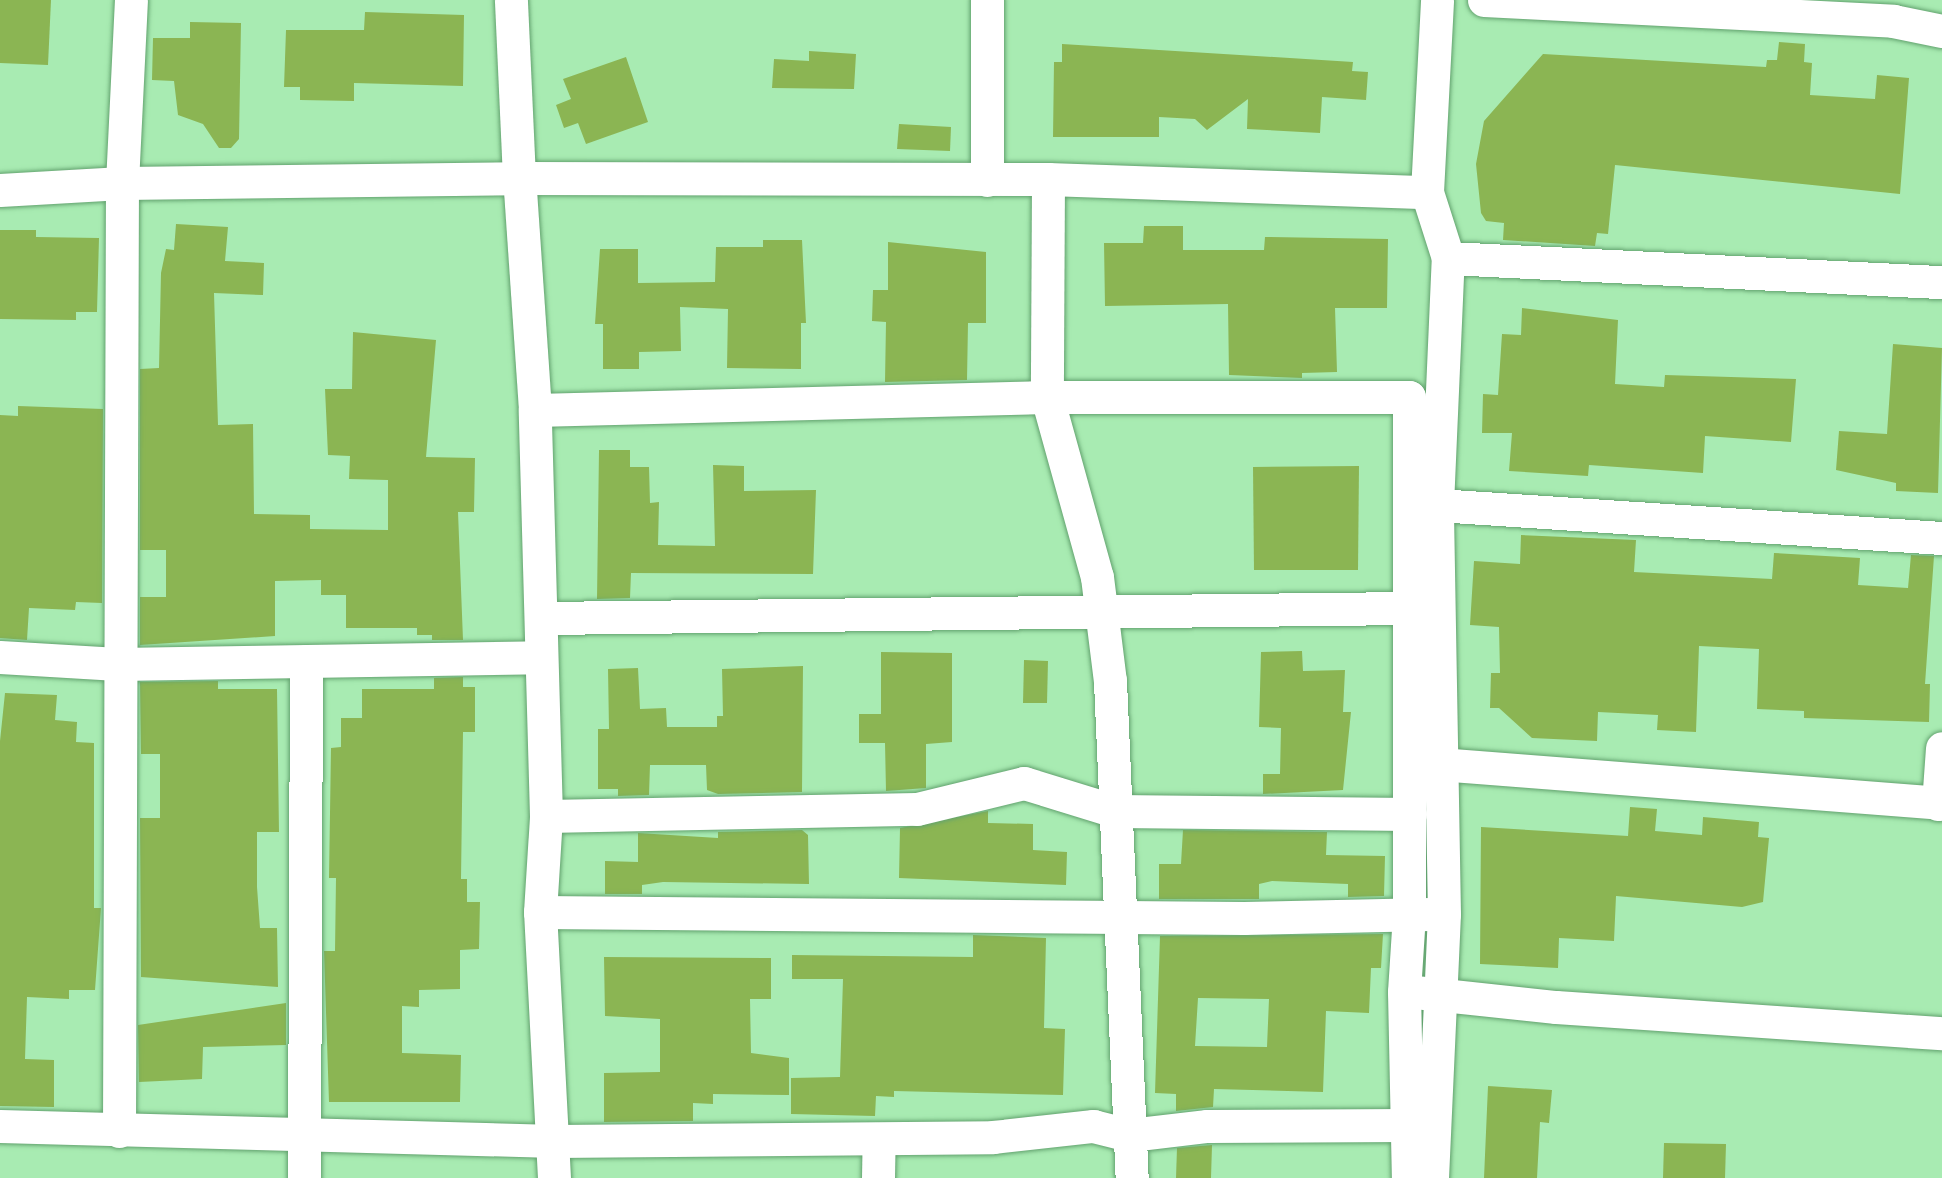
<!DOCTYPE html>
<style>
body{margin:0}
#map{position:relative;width:1942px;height:1178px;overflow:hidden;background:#a8ebb2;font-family:Commissioner,sans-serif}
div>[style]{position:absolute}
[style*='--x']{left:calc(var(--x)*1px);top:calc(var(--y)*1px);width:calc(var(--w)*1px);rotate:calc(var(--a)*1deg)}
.building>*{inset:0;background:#8bb553}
.roads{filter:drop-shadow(0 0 2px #62a26e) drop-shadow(0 0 2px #62a26e)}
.minor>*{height:33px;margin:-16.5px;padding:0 16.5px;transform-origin:16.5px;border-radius:16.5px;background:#fff}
span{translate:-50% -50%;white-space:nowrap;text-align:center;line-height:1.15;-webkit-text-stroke:4.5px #ebffed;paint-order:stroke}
</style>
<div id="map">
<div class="building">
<div style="clip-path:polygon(0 0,51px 0,48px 65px,0 63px)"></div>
<div style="clip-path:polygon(365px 12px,464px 15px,463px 86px,354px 83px,354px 101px,300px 100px,300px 87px,284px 87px,286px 30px,364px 30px)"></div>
<div style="clip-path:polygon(190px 22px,241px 23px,239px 139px,231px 148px,219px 148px,203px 124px,178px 115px,174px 81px,152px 80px,153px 38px,190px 38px)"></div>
<div style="clip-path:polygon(1779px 42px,1805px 44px,1804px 62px,1812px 63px,1810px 95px,1875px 99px,1877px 75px,1909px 78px,1900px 194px,1615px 165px,1608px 234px,1597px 233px,1595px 246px,1503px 240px,1504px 223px,1486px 221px,1481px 213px,1476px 164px,1484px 121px,1543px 54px,1766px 67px,1767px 60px,1777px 60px)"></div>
<div style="clip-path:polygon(1062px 44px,1353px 62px,1352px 71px,1368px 72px,1366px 100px,1322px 97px,1320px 133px,1247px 129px,1248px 99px,1207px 130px,1195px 119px,1159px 117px,1159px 137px,1053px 137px,1054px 62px,1062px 62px)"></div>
<div style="clip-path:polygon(809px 51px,856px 54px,854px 89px,772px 88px,774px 59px,809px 61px)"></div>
<div style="clip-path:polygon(626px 57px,648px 122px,586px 144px,578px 123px,564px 128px,556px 105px,571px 99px,563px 79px)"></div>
<div style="clip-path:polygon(899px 124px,951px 127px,950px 151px,897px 149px)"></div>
<div style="clip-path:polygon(176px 224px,228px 227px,225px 261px,264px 263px,263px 295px,214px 293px,218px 425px,253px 424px,254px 514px,310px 515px,310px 529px,388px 530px,388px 480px,349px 479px,350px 456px,328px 455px,325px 389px,352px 389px,353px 332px,436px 340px,426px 457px,475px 458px,474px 512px,458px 512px,463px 640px,432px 640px,432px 635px,417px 635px,417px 628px,346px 628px,346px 595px,321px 595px,321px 580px,275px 581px,275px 636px,140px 645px,140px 597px,166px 597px,166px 550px,140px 550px,140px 369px,159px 368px,161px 273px,166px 249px,174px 250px)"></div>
<div style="clip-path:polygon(1144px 226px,1183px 226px,1183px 250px,1264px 250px,1265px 237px,1388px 239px,1387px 308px,1335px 308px,1337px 372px,1302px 373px,1302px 378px,1229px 375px,1228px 304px,1105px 306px,1104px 243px,1143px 243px)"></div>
<div style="clip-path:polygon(0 230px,36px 230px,36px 237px,99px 238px,97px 312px,76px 312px,76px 320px,0 319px)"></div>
<div style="clip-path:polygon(763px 240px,802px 240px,806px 323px,801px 323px,801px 369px,727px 368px,728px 309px,680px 307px,681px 351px,639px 352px,639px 369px,603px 369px,603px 324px,595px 324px,600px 249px,638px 249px,638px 283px,715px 282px,716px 247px,763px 247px)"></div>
<div style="clip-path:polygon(888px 242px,986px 252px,986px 323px,968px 323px,967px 380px,885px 382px,886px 322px,872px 321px,873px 290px,888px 290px)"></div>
<div style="clip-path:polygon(1522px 308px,1618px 320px,1615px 384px,1664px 387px,1665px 375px,1796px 379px,1791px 442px,1705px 436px,1703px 473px,1589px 465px,1588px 476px,1509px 471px,1512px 433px,1482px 433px,1483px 394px,1498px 395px,1502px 334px,1521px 335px)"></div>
<div style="clip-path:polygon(1893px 344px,1942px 348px,1938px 493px,1896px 491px,1896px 483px,1836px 470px,1839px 431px,1887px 434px)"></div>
<div style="clip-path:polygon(18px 406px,103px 409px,102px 603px,76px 602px,75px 610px,29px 608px,27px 640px,0 638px,0 415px,18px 416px)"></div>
<div style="clip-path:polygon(599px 450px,630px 450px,630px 467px,649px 467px,650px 503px,659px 502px,658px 545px,715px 546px,713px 465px,744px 466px,744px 491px,816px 490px,813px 574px,631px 573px,630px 598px,597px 599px)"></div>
<div style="clip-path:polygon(1359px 466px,1358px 570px,1254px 570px,1253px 467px)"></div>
<div style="clip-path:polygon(1521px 535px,1636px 540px,1634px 572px,1772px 579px,1774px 553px,1860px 558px,1858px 585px,1908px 588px,1911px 555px,1934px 556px,1925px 684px,1930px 684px,1929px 722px,1804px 718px,1804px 711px,1757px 709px,1759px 649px,1699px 646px,1696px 732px,1657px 730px,1658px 715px,1598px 712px,1597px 741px,1532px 738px,1499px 708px,1490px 708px,1491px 673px,1500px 673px,1499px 627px,1470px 625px,1474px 561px,1520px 564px)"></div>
<div style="clip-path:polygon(1302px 651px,1303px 671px,1345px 670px,1343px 712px,1351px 712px,1343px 790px,1263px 794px,1263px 774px,1280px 774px,1281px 728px,1259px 727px,1261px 652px)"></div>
<div style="clip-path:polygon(881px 652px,952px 653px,952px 742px,926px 744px,926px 788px,886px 791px,885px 743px,859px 743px,859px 714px,881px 714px)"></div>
<div style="clip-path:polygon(1024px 660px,1048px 661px,1047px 703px,1023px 703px)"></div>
<div style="clip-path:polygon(803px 666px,802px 792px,718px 794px,707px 790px,706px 765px,650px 765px,649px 795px,618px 796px,618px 789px,598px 789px,598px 729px,609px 729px,608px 669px,638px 668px,640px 709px,666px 708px,667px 727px,717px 727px,717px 716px,723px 716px,722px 669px)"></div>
<div style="clip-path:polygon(463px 677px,463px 687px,475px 687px,475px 732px,463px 732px,461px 879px,467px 879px,467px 902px,480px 902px,479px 949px,460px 950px,460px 989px,419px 990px,419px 1007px,402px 1006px,402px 1053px,461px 1055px,460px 1102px,329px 1102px,324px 951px,335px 951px,336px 878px,329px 878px,331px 748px,341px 747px,341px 718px,362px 718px,362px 689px,434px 689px,434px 678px)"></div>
<div style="clip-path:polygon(218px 681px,218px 689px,277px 689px,279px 832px,257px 832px,257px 887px,260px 928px,277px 928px,278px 987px,141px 977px,140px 818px,160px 818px,160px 754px,141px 754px,140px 682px)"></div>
<div style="clip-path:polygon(5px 693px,57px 695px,55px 720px,77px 722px,76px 742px,94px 743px,94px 908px,101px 908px,95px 990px,69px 990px,69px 999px,27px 997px,25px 1059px,54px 1060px,54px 1107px,0 1106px,0 741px)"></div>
<div style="clip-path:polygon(1630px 807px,1657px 809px,1655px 831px,1702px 835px,1703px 817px,1759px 822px,1758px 837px,1769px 838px,1763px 902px,1742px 907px,1616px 896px,1614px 941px,1559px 938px,1558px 968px,1480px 964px,1481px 827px,1628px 836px)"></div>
<div style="clip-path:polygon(988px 811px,988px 823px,1033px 824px,1033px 850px,1067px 852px,1066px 885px,899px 878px,900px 828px)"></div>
<div style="clip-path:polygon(802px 830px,808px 835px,809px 884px,663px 882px,642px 885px,642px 894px,605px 894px,605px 861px,638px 862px,638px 833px,718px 838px,718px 832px)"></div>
<div style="clip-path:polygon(1183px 830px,1327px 832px,1326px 855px,1385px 856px,1384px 896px,1348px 897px,1348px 884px,1272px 881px,1259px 884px,1259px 899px,1159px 899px,1159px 864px,1181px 864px)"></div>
<div style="clip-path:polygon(evenodd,1383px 934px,1381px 968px,1371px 968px,1369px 1013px,1326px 1011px,1323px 1092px,1214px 1089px,1213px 1107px,1176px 1111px,1176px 1094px,1155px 1093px,1160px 936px,1383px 934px,1198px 998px,1269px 999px,1267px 1047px,1195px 1046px,1198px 998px)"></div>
<div style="clip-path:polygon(973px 935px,1046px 938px,1044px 1028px,1065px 1029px,1063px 1095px,894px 1091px,894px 1097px,876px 1096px,875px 1116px,791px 1114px,791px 1078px,840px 1077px,843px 979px,792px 979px,792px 955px,973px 957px)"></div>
<div style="clip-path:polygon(604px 957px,771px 958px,771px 999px,750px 999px,751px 1053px,789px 1058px,789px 1095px,713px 1094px,713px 1104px,693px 1103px,693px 1121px,604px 1122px,604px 1073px,660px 1072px,660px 1019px,605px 1016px)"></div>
<div style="clip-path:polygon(286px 1003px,286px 1045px,203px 1047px,202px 1079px,139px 1082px,138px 1025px)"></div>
<div style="clip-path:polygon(1488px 1086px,1552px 1090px,1549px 1123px,1540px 1122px,1537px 1178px,1484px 1178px)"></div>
<div style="clip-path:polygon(1664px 1143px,1726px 1144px,1725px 1178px,1663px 1178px)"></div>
<div style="clip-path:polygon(1212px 1145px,1211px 1178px,1176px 1178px,1177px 1148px)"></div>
</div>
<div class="roads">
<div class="minor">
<div style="--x:987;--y:0;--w:180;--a:90"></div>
<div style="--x:1484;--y:0;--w:410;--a:2.9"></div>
<div style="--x:1893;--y:21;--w:50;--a:11.5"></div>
<div style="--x:1048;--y:179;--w:218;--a:90.3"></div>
<div style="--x:1047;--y:397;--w:187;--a:74.5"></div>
<div style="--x:1097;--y:577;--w:105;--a:82.9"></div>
<div style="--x:1110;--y:681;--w:497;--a:87.5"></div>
<div style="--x:0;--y:190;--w:122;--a:-3.3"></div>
<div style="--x:122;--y:183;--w:397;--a:-0.7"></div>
<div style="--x:519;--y:178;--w:178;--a:-92.6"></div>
<div style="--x:1448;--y:258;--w:495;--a:2.8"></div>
<div style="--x:535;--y:410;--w:512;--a:-1.45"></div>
<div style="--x:1047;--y:397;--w:362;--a:0"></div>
<div style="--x:1409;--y:397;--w:517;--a:90"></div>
<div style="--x:1409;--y:914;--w:78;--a:93.7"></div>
<div style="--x:1404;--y:992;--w:186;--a:88.8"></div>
<div style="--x:1437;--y:505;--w:506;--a:3.74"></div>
<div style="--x:541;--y:618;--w:869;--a:-0.66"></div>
<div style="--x:0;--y:657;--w:118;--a:3.4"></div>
<div style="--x:118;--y:664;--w:423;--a:-0.9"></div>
<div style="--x:1439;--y:764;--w:505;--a:4.43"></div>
<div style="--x:1938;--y:804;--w:56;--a:-85.9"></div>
<div style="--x:546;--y:816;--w:371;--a:-1.1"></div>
<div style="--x:917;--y:809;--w:110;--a:-13.7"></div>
<div style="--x:1024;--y:783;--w:95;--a:17.1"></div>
<div style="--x:1115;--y:811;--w:295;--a:0.6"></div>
<div style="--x:540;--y:912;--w:704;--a:0.49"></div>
<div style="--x:1244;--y:918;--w:186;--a:-1.2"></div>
<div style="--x:1415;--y:992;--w:142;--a:6.1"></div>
<div style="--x:1556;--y:1007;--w:387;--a:3.9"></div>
<div style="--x:0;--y:1126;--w:555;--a:1.55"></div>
<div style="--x:555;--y:1141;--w:438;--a:-0.5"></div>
<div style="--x:993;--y:1137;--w:101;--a:-6.3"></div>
<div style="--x:1093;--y:1126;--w:38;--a:14"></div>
<div style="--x:1130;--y:1135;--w:78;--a:-6.7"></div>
<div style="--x:1207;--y:1126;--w:201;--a:-0.3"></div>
<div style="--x:119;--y:1131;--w:948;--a:-89.82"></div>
<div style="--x:122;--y:183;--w:183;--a:-87.2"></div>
<div style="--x:304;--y:1178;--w:517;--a:-89.78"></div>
<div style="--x:554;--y:1178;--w:266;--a:-93"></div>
<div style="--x:540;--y:912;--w:96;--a:-86.4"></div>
<div style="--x:546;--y:816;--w:406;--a:-91.6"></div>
<div style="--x:535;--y:410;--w:233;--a:-93.9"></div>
<div style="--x:519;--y:178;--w:529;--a:0.11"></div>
<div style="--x:1048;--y:179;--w:379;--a:2"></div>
<div style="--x:878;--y:1178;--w:39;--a:-89"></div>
<div style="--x:1432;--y:1178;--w:264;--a:-87.4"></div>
<div style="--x:1444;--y:914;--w:409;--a:-91"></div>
<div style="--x:1437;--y:505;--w:247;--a:-87.5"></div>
<div style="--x:1448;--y:258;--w:69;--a:-107.7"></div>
<div style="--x:1427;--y:192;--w:192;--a:-87"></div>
</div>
</div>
</div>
